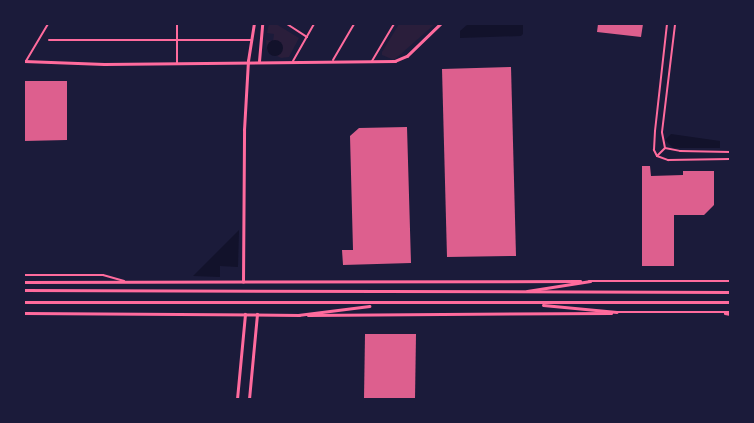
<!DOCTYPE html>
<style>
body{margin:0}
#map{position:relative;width:754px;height:423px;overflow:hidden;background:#1b1b3a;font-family:"Fira Sans Condensed",sans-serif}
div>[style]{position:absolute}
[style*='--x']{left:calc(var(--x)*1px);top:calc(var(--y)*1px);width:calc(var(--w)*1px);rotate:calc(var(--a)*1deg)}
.green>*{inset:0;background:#2a1e3b}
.water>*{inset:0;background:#12122b}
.round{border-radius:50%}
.building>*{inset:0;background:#dd5f8e}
.minor>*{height:2px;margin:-1px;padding:0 1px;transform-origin:1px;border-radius:1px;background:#ff6b9d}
.tertiary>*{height:2.5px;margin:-1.25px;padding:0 1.25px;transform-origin:1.25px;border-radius:1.25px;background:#ff6b9d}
.secondary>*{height:2.5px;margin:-1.25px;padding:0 1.25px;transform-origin:1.25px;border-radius:1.25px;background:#ff6b9d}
.trunk>*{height:3px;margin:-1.5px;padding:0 1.5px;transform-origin:1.5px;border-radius:1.5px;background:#ff6b9d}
span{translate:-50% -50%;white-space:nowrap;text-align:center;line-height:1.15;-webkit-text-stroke:3px #1b1b3a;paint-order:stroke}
.frame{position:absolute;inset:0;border:25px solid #1b1b3a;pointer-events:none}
</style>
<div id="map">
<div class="green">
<div style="clip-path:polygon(269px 24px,276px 24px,299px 38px,289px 57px,281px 58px,267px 51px,266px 40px,273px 41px,274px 34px,267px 33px)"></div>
<div style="clip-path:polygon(399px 24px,435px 24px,394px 60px,382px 55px,382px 52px)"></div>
</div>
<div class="water">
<div style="clip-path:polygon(468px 24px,523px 24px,523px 34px,521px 36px,460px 38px,460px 31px)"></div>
<div class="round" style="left:267px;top:40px;width:16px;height:16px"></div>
<div style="clip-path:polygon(671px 134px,720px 141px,720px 148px,673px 148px,665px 140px)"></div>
<div style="clip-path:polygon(239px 230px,238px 267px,220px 266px,220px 277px,193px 276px)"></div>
</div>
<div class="building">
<div style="clip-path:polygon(598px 24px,643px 24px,641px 37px,597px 32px)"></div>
<div style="clip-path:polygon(511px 67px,516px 256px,447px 257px,442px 69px)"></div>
<div style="clip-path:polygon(24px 81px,67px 81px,67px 140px,24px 141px)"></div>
<div style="clip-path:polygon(407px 127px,411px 263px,343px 265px,342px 250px,353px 250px,350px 136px,359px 128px)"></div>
<div style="clip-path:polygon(642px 166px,650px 166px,651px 176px,683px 175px,683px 171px,714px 171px,714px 205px,704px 215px,674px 215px,674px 266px,642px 266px)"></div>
<div style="clip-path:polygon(365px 334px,416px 334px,415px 399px,364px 399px)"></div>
</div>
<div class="minor">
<div style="--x:287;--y:24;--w:24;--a:33"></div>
<div style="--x:49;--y:40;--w:203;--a:0"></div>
<div style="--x:333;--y:60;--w:42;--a:-59.7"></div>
<div style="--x:26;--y:61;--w:43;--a:-59.3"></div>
<div style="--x:293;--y:61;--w:43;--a:-60.4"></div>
<div style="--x:372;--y:61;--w:43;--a:-59.3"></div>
<div style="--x:177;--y:63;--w:39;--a:-90"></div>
<div style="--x:665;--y:148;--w:16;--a:-101"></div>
<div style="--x:662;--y:132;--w:109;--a:-83.1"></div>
<div style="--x:665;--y:148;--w:15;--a:11"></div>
<div style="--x:680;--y:151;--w:50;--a:1.1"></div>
<div style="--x:657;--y:156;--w:7;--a:-117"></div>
<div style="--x:654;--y:150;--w:19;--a:-87"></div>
<div style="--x:655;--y:131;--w:108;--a:-83.6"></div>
<div style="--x:657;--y:156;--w:12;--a:20"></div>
<div style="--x:668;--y:160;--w:62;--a:-0.9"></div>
<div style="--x:657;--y:156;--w:11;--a:-45"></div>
<div style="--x:24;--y:275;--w:79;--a:0"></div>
<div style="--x:103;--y:275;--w:22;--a:16"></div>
</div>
<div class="tertiary">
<div style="--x:24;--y:61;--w:80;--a:2.1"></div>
<div style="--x:104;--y:64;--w:291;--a:-0.6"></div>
<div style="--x:395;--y:61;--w:13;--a:-23"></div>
<div style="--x:407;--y:56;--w:46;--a:-44.1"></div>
</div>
<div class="secondary">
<div style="--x:259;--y:61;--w:37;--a:-85"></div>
<div style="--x:589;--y:281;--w:141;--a:0"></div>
<div style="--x:24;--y:282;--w:556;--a:-0.1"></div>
<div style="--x:243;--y:282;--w:152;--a:-89.6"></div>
<div style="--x:244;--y:130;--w:69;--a:-86.7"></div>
<div style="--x:248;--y:61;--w:37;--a:-81"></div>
<div style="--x:616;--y:312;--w:114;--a:0"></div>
<div style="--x:24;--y:313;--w:275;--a:0.4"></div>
<div style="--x:725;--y:313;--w:5;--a:11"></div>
<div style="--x:308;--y:315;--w:303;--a:-0.4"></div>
<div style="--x:237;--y:399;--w:85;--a:-84.6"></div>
<div style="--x:249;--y:399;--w:85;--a:-84.6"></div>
</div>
<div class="trunk">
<div style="--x:24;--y:290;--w:706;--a:0.16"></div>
<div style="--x:527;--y:291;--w:64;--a:-9"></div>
<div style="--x:24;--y:302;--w:706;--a:0"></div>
<div style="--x:543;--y:305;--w:74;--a:5.4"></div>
<div style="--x:298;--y:315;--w:72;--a:-7.2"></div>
</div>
<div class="frame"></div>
</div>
